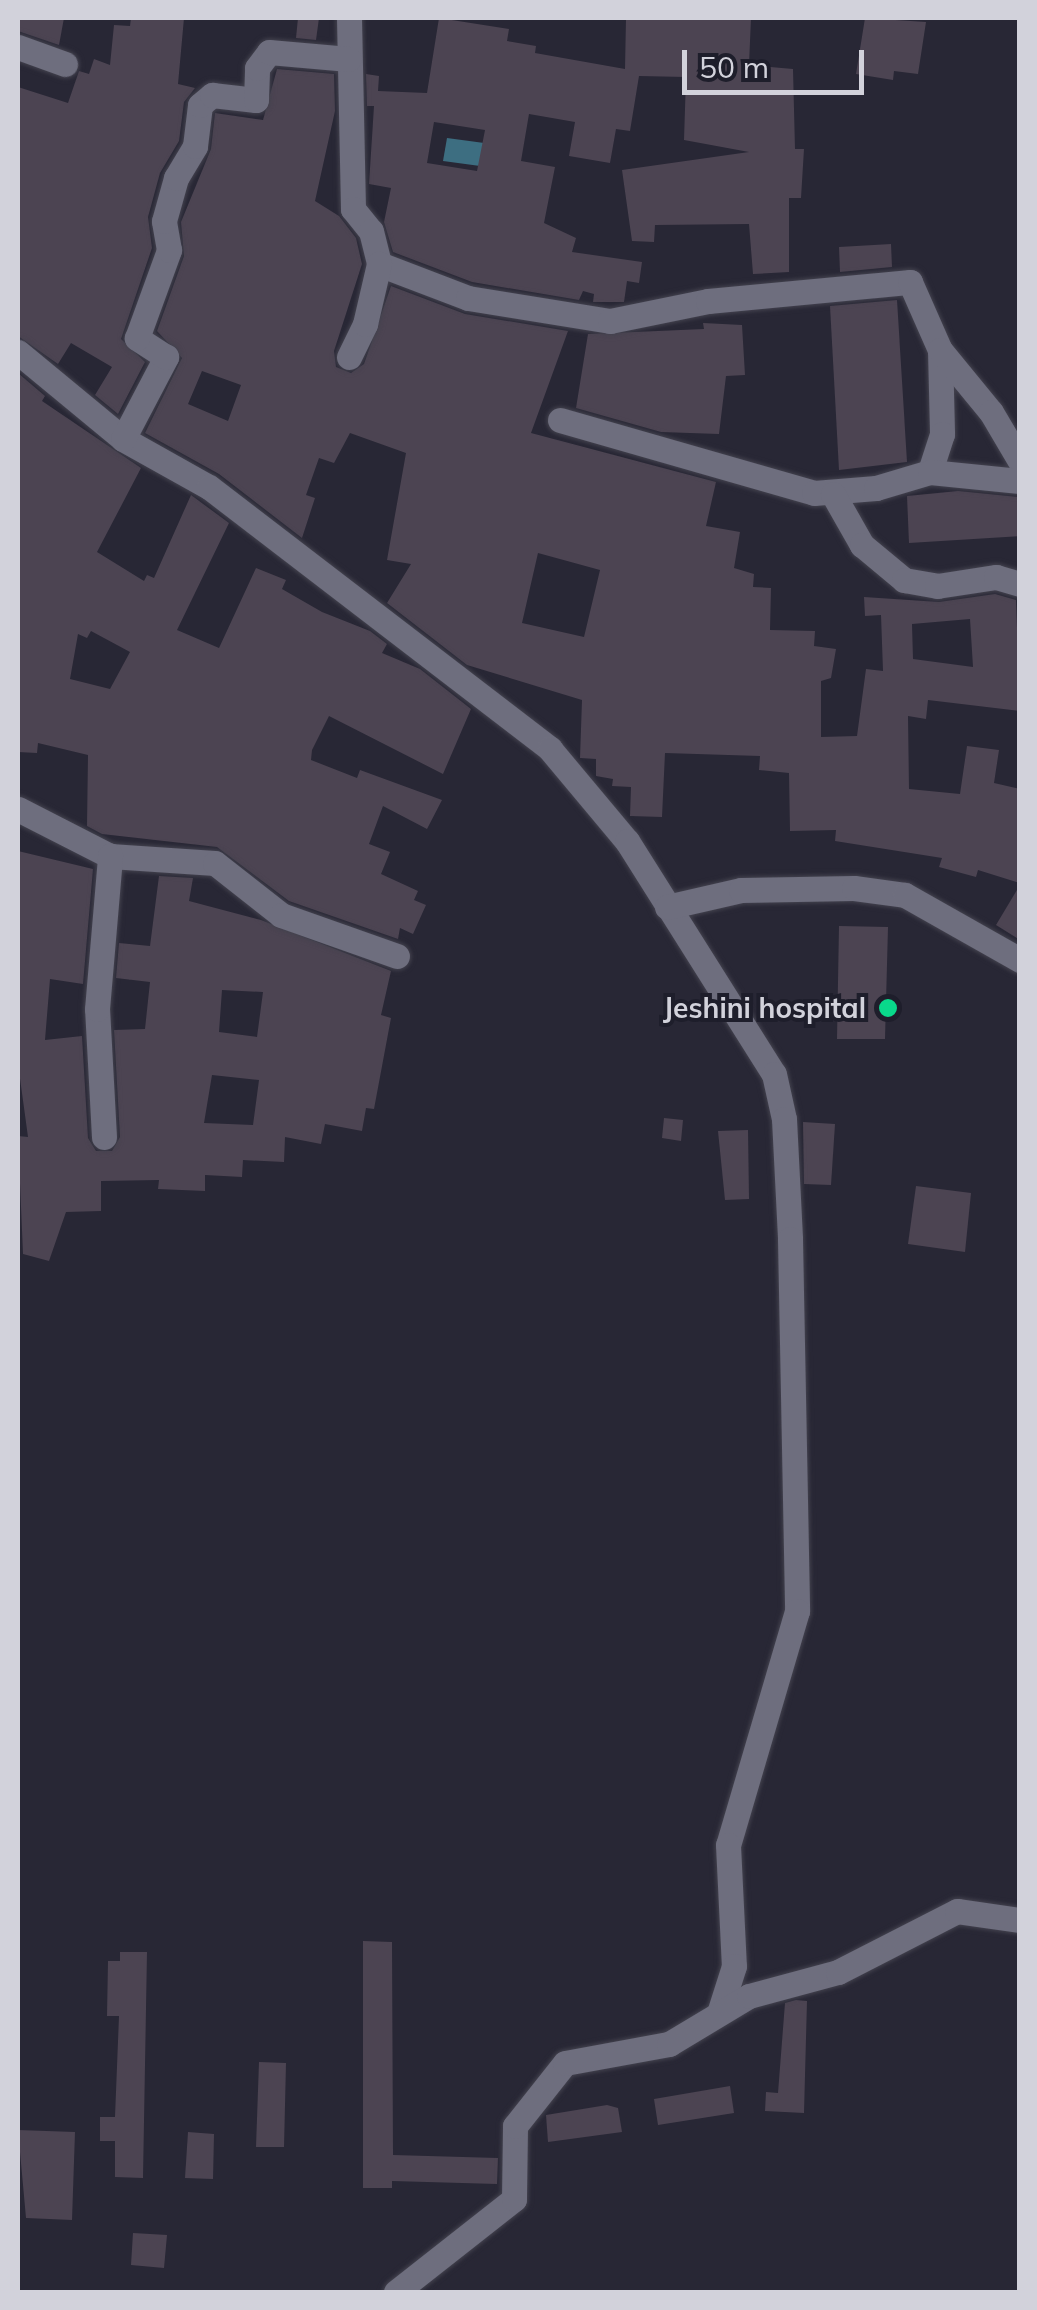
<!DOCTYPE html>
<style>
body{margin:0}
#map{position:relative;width:1037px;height:2310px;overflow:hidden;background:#282735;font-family:Mulish,sans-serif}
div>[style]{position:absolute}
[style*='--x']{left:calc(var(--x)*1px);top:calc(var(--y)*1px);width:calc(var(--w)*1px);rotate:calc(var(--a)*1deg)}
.water>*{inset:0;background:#3d6e81}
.building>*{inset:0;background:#4c4452}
.roads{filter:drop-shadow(0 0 2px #43424e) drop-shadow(0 0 2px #43424e)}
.minor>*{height:25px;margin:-12.5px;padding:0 12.5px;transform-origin:12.5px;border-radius:12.5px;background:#6e6e7e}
.dots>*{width:28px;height:28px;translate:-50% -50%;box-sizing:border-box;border:5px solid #1e1e2b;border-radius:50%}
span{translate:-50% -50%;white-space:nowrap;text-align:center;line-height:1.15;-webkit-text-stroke:8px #1e1e2b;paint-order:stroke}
.poi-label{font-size:28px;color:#d2d2db;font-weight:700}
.right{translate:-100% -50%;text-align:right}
.frame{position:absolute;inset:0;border:20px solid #d2d2db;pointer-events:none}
.scale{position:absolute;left:682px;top:50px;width:182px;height:45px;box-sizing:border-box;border:5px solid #d2d2db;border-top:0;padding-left:12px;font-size:30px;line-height:35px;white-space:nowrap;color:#d2d2db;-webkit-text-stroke:8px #1e1e2b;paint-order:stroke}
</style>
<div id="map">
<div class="water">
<div style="clip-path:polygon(447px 138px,499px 145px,495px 168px,443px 161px)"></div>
</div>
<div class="building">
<div style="clip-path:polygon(18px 18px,64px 18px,59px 45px,18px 31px)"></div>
<div style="clip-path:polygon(131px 18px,184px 18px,178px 84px,195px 88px,184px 102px,179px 141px,160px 173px,148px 217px,152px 248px,121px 339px,145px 362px,118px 414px,95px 395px,112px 367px,71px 343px,58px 364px,18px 336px,18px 87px,68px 103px,79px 71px,89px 74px,94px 59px,110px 65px,114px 25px,130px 26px)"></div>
<div style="clip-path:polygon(298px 18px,319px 18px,316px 40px,296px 38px)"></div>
<div style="clip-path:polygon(evenodd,439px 18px,509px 29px,507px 41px,536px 46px,535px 53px,625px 69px,626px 18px,751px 18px,749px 65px,793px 69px,795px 149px,804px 149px,801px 198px,789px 198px,789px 272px,753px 274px,749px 224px,655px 225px,654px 242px,632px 241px,622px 170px,749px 152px,684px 140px,686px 77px,639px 76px,630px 131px,616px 129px,610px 163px,569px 156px,575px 122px,529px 114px,521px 161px,555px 167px,544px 223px,576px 238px,572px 252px,642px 262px,639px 283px,627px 281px,624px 302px,593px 302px,594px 294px,583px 291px,579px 300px,472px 282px,393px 252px,384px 222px,391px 188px,369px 184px,374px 106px,367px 106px,366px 74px,379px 76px,378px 91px,427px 93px,439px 18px,434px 122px,485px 130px,477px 171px,427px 163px,434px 122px)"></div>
<div style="clip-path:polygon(865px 18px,926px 22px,918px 74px,894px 71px,893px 80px,856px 74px)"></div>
<div style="clip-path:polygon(evenodd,277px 69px,334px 74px,335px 111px,315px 201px,339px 216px,356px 238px,362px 264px,334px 351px,336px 367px,351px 373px,364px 364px,391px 286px,465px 314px,568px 331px,531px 433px,716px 482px,706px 526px,740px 532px,734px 568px,754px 574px,753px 587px,771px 588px,770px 630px,815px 631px,814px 646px,836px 649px,831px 678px,821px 681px,821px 737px,857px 736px,866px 669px,883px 671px,881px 615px,865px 616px,864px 597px,939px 602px,995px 594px,1016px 600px,1020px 711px,928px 700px,926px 719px,908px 716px,909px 789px,960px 794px,967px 746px,999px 750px,994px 783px,1020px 789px,1020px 883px,978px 870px,976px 877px,939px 867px,942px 858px,835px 841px,836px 830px,790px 831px,789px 773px,759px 770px,760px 756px,665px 753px,662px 817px,630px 816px,631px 787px,612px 786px,613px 779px,596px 776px,596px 759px,580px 758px,582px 700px,467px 665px,387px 603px,411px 564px,387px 560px,406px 453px,350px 433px,334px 463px,319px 458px,306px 495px,315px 498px,302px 538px,219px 474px,145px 433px,182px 358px,157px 331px,184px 256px,181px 222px,211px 149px,215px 113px,263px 120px,277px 69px,202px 371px,241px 385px,228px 421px,188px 404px,202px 371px,277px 69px,538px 553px,600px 570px,584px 637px,522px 623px,538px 553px,277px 69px,970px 619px,973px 667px,913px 659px,912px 624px,970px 619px)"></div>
<div style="clip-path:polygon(891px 244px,892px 267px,840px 272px,839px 247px)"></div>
<div style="clip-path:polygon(897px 300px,907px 462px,839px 470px,830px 306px)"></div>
<div style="clip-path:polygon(703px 323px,742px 325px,745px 375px,726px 376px,719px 434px,661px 432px,576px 408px,588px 334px,704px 329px)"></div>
<div style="clip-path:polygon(evenodd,18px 373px,45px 396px,42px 401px,141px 468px,97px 552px,144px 581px,147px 575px,154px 578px,191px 495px,229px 523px,177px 630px,219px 648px,256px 568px,286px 580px,282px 589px,322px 612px,370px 631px,387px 644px,382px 653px,420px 669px,471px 709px,443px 774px,329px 716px,312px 750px,311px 760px,357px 778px,360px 770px,442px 800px,427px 829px,383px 806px,369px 844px,390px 852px,381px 874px,418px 891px,414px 900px,426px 905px,413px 934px,400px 928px,398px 939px,289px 901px,217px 847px,102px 834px,87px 826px,88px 755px,38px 743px,37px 753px,18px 752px,18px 373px,91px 631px,130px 652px,110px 689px,70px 679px,78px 634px,87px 638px,91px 631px)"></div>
<div style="clip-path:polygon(958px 491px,1019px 497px,1020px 536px,909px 543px,907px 496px)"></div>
<div style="clip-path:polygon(evenodd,18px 851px,93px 869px,83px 984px,50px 979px,45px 1040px,82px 1036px,88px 1138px,96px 1151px,112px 1151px,120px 1137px,114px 1030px,145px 1029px,150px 982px,116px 978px,119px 943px,150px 946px,159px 876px,193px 878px,189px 901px,261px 920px,391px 971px,381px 1015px,391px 1018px,374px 1109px,366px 1108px,362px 1131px,325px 1124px,321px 1144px,285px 1137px,284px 1162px,243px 1160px,242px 1177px,205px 1175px,205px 1191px,158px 1189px,159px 1180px,101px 1181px,101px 1211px,66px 1212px,49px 1261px,23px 1254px,18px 1136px,28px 1137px,18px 1064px,18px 851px,222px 990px,263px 992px,257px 1037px,219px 1032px,222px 990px,18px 851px,212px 1075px,259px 1080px,253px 1125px,204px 1123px,212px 1075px)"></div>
<div style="clip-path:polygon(1020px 885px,1020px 940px,996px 925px)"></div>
<div style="clip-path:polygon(839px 926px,888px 927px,885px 1039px,837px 1039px)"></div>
<div style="clip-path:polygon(664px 1118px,683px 1120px,681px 1141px,662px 1138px)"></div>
<div style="clip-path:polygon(803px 1122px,835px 1124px,831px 1185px,804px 1184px)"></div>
<div style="clip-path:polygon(748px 1130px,749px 1199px,725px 1200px,718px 1131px)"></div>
<div style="clip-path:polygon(916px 1186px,971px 1193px,965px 1252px,908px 1244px)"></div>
<div style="clip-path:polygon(363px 1941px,392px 1942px,393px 2155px,498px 2158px,497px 2184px,392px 2181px,392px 2188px,363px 2188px)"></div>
<div style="clip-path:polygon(120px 1952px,147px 1952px,143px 2178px,115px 2177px,115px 2141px,100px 2141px,100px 2117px,115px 2117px,119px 2016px,107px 2016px,108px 1961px,120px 1961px)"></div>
<div style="clip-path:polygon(796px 2000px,807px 2001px,804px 2113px,765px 2111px,766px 2092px,778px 2093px,785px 2003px)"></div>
<div style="clip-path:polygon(259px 2062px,286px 2063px,284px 2147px,256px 2147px)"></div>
<div style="clip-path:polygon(730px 2086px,734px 2113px,658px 2125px,654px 2099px)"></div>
<div style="clip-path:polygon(607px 2105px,618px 2108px,622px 2132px,548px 2142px,546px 2115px)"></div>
<div style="clip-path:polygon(18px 2130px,75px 2132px,72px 2220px,26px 2218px)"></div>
<div style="clip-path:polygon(188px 2132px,214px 2134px,213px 2179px,185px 2178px)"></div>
<div style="clip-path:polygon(133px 2233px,167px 2235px,164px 2268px,131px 2265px)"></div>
</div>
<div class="roads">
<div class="minor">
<div style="--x:349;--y:18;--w:191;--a:88.8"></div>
<div style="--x:353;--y:209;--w:28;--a:51"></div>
<div style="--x:371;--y:231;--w:34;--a:76"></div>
<div style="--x:379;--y:264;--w:95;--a:20.9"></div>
<div style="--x:468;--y:298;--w:144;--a:9.2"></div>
<div style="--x:610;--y:321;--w:100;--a:-11.5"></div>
<div style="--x:708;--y:301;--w:203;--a:-5.4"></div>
<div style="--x:910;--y:282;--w:74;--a:66.2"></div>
<div style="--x:940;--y:350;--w:84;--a:88.6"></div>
<div style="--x:942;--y:434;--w:40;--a:108"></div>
<div style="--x:18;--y:47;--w:50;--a:19.9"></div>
<div style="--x:940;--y:350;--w:80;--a:50.6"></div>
<div style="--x:991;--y:412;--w:57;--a:59.4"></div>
<div style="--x:18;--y:352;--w:136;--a:39.6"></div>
<div style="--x:123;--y:439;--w:98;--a:29.2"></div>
<div style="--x:209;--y:487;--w:430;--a:37.5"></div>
<div style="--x:550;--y:749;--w:120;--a:50.1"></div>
<div style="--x:627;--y:841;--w:275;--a:57.8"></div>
<div style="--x:774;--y:1074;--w:46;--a:77.5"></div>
<div style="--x:784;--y:1119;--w:120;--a:87.1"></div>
<div style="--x:790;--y:1239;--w:372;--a:88.9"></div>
<div style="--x:797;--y:1611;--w:244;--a:106.4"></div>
<div style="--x:728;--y:1845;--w:121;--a:87.2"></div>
<div style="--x:734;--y:1966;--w:49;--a:107.7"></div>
<div style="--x:349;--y:357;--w:37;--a:-64"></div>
<div style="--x:365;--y:324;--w:62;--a:-76.9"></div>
<div style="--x:560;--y:420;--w:264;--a:16"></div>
<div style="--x:814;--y:493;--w:62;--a:-4.6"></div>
<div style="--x:876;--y:488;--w:56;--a:-16.5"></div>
<div style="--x:930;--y:472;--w:90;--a:5.7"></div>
<div style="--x:123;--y:439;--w:93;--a:-62.3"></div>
<div style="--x:166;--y:357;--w:35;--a:-147"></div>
<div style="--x:137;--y:338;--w:94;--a:-70"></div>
<div style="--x:169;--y:250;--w:29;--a:-100"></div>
<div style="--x:164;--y:221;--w:45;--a:-74.4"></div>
<div style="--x:176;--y:178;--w:37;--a:-59"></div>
<div style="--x:195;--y:146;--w:41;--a:-83"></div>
<div style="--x:200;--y:105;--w:16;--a:-40"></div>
<div style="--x:212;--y:95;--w:44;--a:6.5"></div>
<div style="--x:256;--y:100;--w:32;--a:-88"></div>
<div style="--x:257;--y:68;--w:20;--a:-53"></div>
<div style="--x:269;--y:52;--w:80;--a:5"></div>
<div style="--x:833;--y:494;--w:59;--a:60.4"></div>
<div style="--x:862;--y:545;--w:55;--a:39.8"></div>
<div style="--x:904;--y:580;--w:34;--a:10"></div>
<div style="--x:937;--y:586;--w:60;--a:-8.7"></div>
<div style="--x:996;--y:577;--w:25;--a:16"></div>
<div style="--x:18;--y:809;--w:103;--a:27.1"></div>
<div style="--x:110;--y:856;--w:105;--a:3.8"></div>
<div style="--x:215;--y:863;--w:84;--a:38.2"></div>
<div style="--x:281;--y:915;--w:123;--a:19.5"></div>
<div style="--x:667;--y:907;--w:76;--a:-12.9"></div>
<div style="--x:741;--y:890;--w:113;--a:-1"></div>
<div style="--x:854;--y:888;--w:51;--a:7.8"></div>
<div style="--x:905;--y:895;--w:132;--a:29.5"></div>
<div style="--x:104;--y:1137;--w:128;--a:-93.1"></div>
<div style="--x:97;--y:1009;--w:154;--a:-85.1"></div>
<div style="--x:396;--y:2292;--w:150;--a:-38.2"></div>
<div style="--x:514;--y:2199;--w:73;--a:-89.2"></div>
<div style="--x:515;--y:2126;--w:80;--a:-51.6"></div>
<div style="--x:565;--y:2063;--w:106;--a:-10.4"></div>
<div style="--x:669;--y:2044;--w:93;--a:-31"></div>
<div style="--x:749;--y:1996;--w:92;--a:-15.1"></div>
<div style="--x:838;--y:1972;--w:134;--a:-27.1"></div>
<div style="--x:957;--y:1911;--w:64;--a:8.1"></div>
</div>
</div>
<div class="dots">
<div style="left:888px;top:1008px;background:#09d98b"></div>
</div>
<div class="poi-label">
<span class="right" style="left:866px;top:1008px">Jeshini hospital</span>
</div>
<div class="frame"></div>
<div class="scale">50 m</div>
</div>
